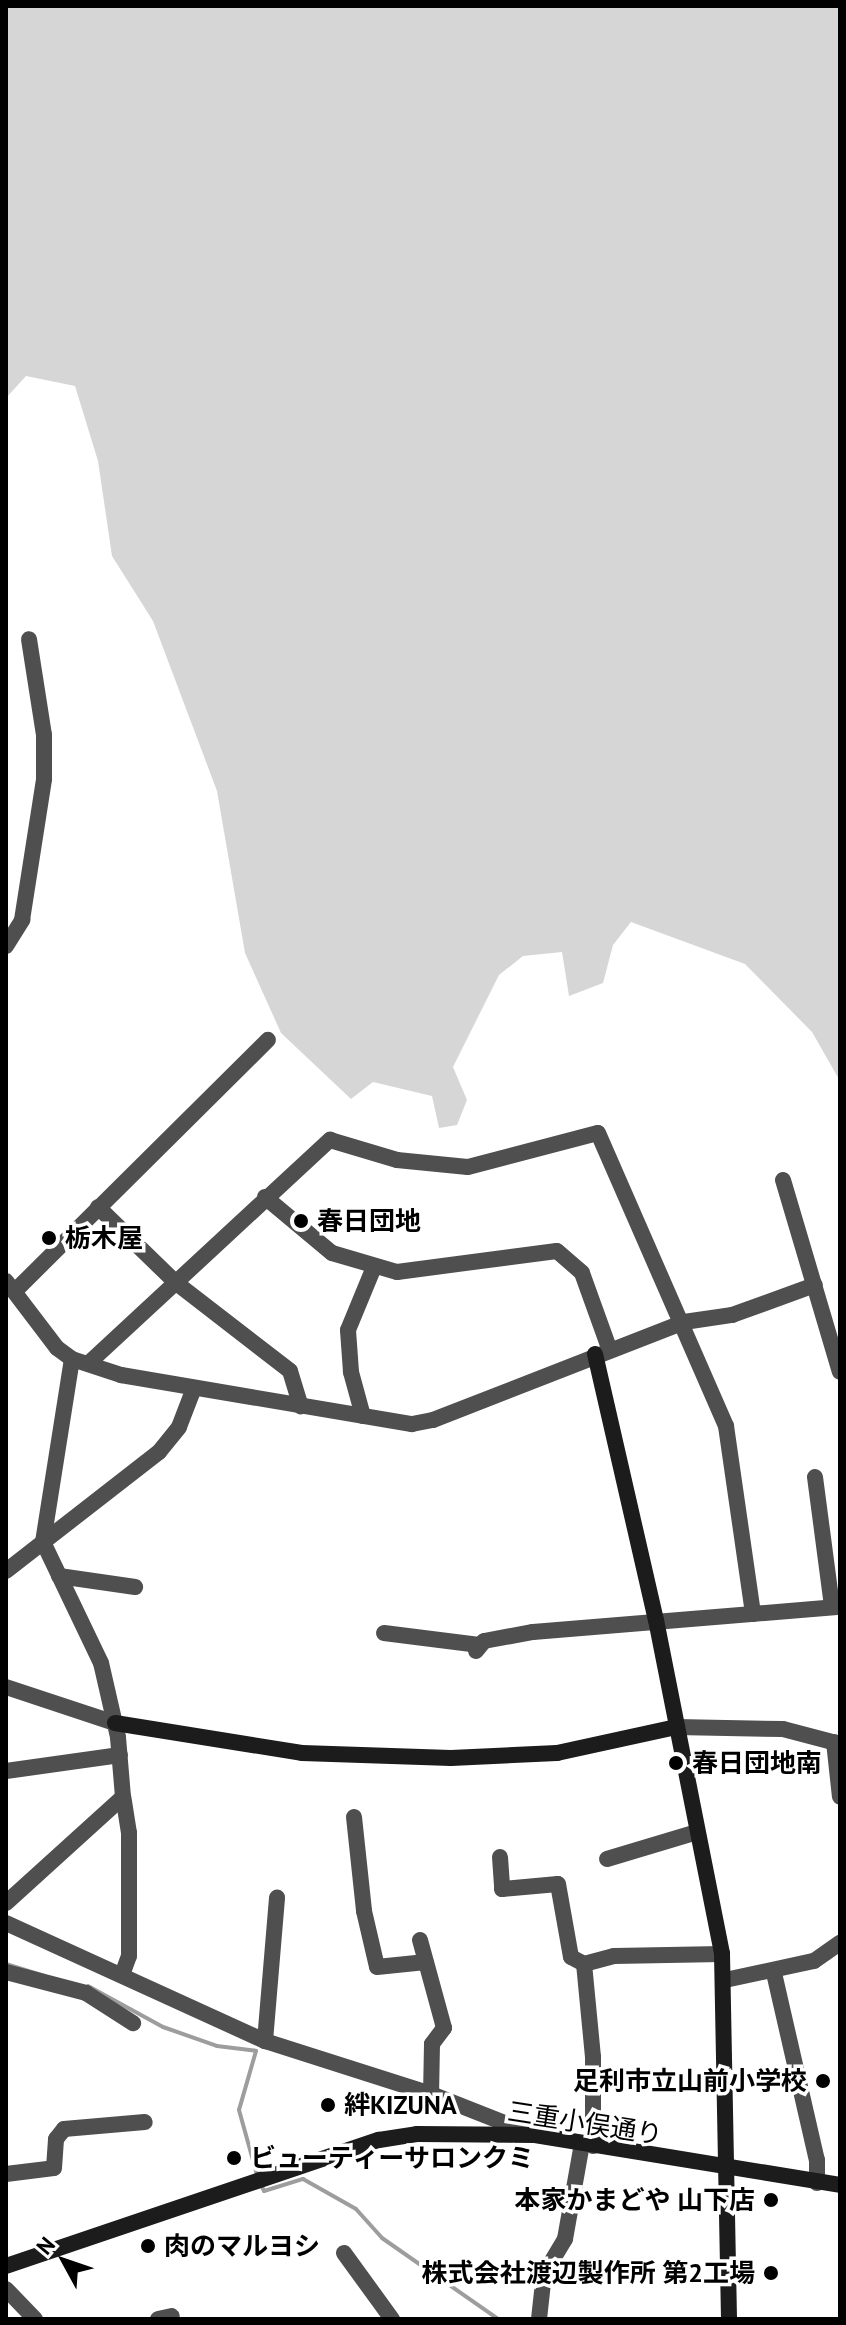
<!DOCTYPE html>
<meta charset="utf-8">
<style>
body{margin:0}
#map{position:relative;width:846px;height:2325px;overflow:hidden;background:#fff;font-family:"PT Sans","Noto Sans JP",sans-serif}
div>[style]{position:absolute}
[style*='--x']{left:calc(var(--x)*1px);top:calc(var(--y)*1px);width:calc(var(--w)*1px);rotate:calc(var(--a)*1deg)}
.green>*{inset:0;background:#d6d6d6}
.stream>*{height:4px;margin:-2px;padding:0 2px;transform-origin:2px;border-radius:2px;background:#9d9d9d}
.street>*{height:16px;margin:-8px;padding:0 8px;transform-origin:8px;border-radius:8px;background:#4f4f4f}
.secondary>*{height:16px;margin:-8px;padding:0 8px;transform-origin:8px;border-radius:8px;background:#1c1c1c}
.dots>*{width:22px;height:22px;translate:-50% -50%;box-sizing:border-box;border:4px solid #fff;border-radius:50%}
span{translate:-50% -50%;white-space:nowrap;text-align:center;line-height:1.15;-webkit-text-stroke:7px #fff;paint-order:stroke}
.poi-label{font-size:26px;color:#000;font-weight:700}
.left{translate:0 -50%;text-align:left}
.right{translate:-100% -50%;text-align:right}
.street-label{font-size:26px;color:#000}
.frame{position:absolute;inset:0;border:8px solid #000;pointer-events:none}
.north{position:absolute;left:24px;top:2221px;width:80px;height:80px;-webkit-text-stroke:6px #fff;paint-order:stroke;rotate:310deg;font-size:22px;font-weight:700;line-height:32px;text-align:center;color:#000}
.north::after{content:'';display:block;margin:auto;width:28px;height:36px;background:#000;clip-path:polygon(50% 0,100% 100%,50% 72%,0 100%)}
</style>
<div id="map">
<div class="green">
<div style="clip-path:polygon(6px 6px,840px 6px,840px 1081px,812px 1032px,745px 964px,631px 922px,613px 945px,603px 983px,569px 996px,562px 952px,523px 956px,499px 975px,453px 1067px,467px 1100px,457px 1125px,439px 1128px,432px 1096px,373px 1082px,351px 1099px,281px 1033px,245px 953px,217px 791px,153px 621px,112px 556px,98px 461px,75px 386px,26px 376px,6px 398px)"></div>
</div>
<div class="stream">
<div style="--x:6;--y:1964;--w:41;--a:17.1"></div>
<div style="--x:88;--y:1986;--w:85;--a:28.7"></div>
<div style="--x:163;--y:2027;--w:57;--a:19.4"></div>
<div style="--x:217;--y:2046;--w:39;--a:7"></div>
<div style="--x:256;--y:2051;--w:61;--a:106.1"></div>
<div style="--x:239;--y:2110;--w:67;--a:74.5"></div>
<div style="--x:260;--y:2183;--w:9;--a:63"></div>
<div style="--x:264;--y:2191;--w:41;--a:-17.1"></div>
<div style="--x:303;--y:2179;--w:61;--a:29.5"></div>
<div style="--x:356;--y:2209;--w:39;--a:48"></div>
<div style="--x:382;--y:2238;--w:141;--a:34.9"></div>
</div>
<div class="street">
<div style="--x:6;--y:946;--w:31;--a:-58"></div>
<div style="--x:22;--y:920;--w:143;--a:-81.1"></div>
<div style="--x:44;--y:779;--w:44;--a:-90"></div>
<div style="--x:44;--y:735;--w:97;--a:-98.9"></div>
<div style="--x:783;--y:1180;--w:200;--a:73.5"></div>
<div style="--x:265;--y:1197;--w:87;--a:39.9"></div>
<div style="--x:332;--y:1253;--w:68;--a:16.3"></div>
<div style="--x:397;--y:1272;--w:161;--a:-7.5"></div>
<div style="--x:557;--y:1251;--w:33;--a:41"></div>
<div style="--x:582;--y:1273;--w:80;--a:70.2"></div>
<div style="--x:98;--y:1207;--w:107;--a:44.2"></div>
<div style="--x:175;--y:1282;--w:145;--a:37.7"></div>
<div style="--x:290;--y:1371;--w:37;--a:73"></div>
<div style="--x:6;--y:1281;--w:84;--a:52.7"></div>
<div style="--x:57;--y:1348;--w:19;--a:36"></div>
<div style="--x:72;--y:1359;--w:52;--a:18.1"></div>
<div style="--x:121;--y:1375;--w:295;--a:9.6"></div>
<div style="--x:412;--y:1424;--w:21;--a:-11"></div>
<div style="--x:433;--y:1420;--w:269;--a:-21.3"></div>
<div style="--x:684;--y:1322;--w:49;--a:-8.3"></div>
<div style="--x:732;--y:1315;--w:88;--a:-19.9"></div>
<div style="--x:16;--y:1290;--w:355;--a:-44.8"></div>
<div style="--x:91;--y:1361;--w:326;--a:-42.8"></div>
<div style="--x:330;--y:1140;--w:70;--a:16.6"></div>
<div style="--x:397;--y:1160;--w:71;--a:5.6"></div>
<div style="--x:468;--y:1167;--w:134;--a:-14.7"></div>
<div style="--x:598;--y:1133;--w:320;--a:66.4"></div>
<div style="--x:726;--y:1426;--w:190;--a:81.8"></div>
<div style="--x:363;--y:1416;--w:46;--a:-105.3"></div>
<div style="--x:351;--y:1372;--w:42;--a:-94.1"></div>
<div style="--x:348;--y:1330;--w:68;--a:-67.6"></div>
<div style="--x:815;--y:1477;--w:131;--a:82.5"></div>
<div style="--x:6;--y:1571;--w:194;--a:-37.9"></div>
<div style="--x:159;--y:1452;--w:32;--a:-51"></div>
<div style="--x:179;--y:1427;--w:42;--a:-69"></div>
<div style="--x:59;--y:1576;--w:77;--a:8.2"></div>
<div style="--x:384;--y:1633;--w:96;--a:7.2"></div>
<div style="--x:476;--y:1651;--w:13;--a:-51"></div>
<div style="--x:484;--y:1641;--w:50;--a:-10.4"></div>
<div style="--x:533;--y:1632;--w:308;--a:-4.7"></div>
<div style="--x:6;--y:1687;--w:115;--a:18.3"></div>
<div style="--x:676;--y:1727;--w:107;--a:1.1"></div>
<div style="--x:783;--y:1729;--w:59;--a:14.7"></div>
<div style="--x:834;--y:1742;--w:55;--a:83.8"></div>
<div style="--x:6;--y:1771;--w:115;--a:-8"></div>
<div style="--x:354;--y:1817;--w:95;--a:83.9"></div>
<div style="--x:364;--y:1911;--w:57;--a:76.9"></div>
<div style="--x:377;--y:1967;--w:49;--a:-5.8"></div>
<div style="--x:500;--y:1857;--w:32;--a:86"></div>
<div style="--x:502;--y:1889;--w:56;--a:-5.1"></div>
<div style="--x:558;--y:1884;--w:74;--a:79.9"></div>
<div style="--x:571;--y:1957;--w:15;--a:28"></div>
<div style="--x:607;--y:1859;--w:94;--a:-16.7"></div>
<div style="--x:6;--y:1903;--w:158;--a:-42.2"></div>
<div style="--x:123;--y:1797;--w:60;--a:-94.8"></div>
<div style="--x:118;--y:1737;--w:76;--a:-102.9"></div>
<div style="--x:101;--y:1663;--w:134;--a:-115.6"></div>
<div style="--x:43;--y:1542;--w:185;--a:-81"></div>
<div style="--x:6;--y:1923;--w:285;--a:24.5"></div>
<div style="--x:265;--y:2041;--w:174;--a:17.7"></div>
<div style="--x:431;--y:2094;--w:112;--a:21.5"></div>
<div style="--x:420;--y:1940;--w:91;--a:74.7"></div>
<div style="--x:444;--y:2028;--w:20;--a:127"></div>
<div style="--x:432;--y:2044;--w:50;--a:91.1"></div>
<div style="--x:6;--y:1972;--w:83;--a:14.7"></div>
<div style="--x:86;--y:1993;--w:56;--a:32.6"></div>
<div style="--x:774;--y:1973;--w:192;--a:77.1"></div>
<div style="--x:817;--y:2160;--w:23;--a:90"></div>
<div style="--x:122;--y:1975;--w:20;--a:-70"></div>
<div style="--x:129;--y:1956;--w:123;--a:-90"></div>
<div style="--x:129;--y:1833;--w:36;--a:-99"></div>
<div style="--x:725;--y:1980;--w:91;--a:-12.1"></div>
<div style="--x:814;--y:1961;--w:32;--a:-35"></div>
<div style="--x:265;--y:2041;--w:144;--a:-85.2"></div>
<div style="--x:593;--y:2146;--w:89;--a:-90"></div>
<div style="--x:593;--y:2057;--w:93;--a:-95.5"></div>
<div style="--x:584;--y:1964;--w:31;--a:-15"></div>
<div style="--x:614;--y:1956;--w:108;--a:-1.1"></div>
<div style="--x:6;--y:2174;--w:48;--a:-7.1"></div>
<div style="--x:54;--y:2168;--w:29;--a:-86"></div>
<div style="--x:56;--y:2139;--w:13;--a:-51"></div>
<div style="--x:64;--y:2129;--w:81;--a:-4.9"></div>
<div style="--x:344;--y:2253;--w:82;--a:54"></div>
<div style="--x:6;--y:2289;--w:42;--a:46"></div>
<div style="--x:158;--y:2319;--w:14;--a:-12"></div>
<div style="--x:539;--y:2319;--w:45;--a:-83.7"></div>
<div style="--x:544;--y:2274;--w:41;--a:-59"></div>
<div style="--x:565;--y:2239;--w:97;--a:-79.9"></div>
</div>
<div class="secondary">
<div style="--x:595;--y:1354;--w:273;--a:77.1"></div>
<div style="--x:656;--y:1620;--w:340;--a:78.8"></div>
<div style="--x:722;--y:1954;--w:365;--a:88.9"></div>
<div style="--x:115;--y:1723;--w:189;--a:9.1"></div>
<div style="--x:302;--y:1753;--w:149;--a:1.9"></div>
<div style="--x:451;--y:1758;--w:106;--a:-2.7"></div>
<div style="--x:557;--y:1753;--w:122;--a:-12.3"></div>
<div style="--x:6;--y:2266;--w:394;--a:-18.7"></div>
<div style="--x:379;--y:2140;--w:38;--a:-9"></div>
<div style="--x:417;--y:2134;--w:118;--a:0.5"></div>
<div style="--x:535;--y:2135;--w:309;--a:9.3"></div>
</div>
<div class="dots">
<div style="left:301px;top:1221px;background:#000"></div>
<div style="left:49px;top:1238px;background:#000"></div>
<div style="left:676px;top:1763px;background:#000"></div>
<div style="left:823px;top:2081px;background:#000"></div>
<div style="left:328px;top:2105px;background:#000"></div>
<div style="left:234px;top:2158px;background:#000"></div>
<div style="left:771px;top:2200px;background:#000"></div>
<div style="left:148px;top:2246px;background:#000"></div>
<div style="left:771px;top:2273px;background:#000"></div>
</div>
<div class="poi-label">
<span class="left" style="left:317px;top:1221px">春日団地</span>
<span class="left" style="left:65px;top:1238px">栃木屋</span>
<span class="left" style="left:692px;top:1763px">春日団地南</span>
<span class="right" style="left:807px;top:2081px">足利市立山前小学校</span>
<span class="left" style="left:344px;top:2105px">絆KIZUNA</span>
<span class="left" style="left:250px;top:2158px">ビューティーサロンクミ</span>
<span class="right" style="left:755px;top:2200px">本家かまどや 山下店</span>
<span class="left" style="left:164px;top:2246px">肉のマルヨシ</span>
<span class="right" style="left:755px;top:2273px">株式会社渡辺製作所 第2工場</span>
</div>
<div class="street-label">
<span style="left:585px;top:2123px;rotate:9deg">三重小俣通り</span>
</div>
<div class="frame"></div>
<div class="north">N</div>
</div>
